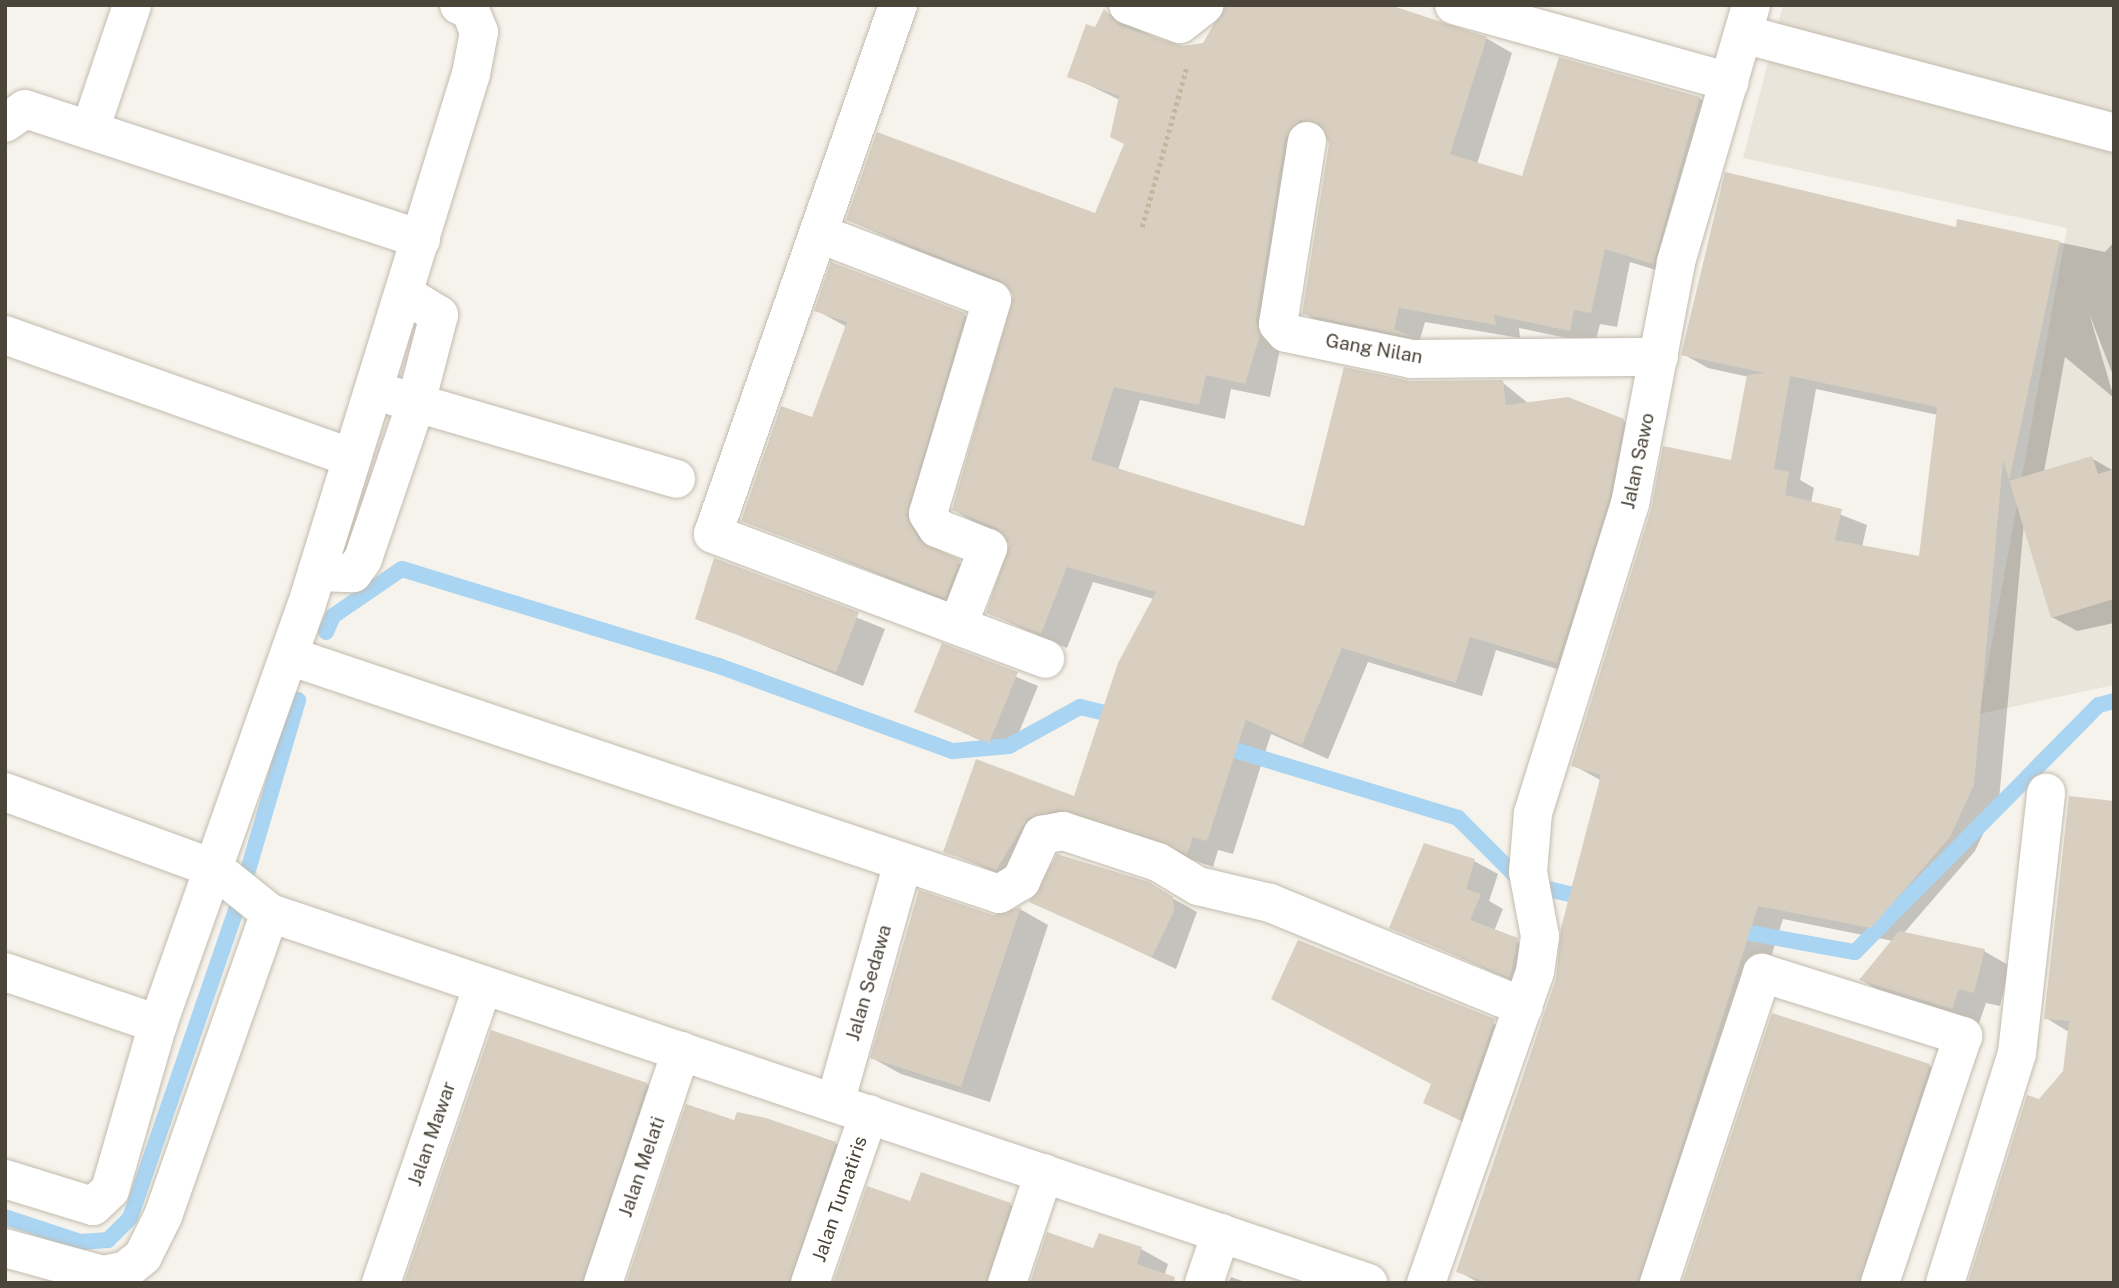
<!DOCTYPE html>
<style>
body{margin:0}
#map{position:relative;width:2119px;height:1288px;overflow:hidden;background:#f6f3ec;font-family:"Public Sans",sans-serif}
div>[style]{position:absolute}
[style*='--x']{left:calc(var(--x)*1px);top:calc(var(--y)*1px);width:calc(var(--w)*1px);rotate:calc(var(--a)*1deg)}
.residential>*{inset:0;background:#eae5da}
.shadow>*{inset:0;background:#0003}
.stream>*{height:16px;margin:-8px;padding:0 8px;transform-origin:8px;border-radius:8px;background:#a9d4f2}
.building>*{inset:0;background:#d8cfc1}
.path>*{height:4.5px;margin-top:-2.25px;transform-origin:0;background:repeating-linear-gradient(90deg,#c4b79f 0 3.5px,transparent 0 7px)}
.roads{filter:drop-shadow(0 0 2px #c2bbae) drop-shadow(0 0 2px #c2bbae)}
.street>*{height:38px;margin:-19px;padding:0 19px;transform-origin:19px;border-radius:19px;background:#fff}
span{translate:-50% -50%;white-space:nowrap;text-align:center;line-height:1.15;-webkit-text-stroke:7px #fff;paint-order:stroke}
.street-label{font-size:19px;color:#4b4439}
.frame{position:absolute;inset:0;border:7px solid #4b4439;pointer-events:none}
</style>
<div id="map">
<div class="residential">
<div style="clip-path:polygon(1783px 5px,2114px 5px,2114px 685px,1979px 714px,2067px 228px,1743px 158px)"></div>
</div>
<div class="shadow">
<div style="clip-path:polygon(1105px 12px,1172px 46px,1486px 38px,1512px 53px,1477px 164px,1523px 179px,1699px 98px,1725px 113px,1679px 277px,1630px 262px,1617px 327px,1600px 324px,1595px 344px,1519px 328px,1520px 338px,1425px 322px,1419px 343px,1329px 328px,1304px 313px,1330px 144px,1325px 135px,1270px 397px,1231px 389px,1225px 419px,1140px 400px,1118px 470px,1306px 529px,1411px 383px,1502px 382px,1529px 404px,1623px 421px,1649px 436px,1583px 677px,1496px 650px,1482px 696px,1368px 662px,1328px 759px,1271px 734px,1233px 854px,1218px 850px,1213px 867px,1086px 823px,1054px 832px,1023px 884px,945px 851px,1075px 799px,1154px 599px,1093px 582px,1067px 648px,988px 613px,1011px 544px,954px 510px,1015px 294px,848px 220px,1096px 215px,1125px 144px,1120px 100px,1070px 76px)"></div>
<div style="clip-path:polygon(evenodd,1958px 221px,2105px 252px,2114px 242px,2114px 378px,2089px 313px,2114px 398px,2065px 357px,2044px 472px,2091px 458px,2114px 471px,2114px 623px,2077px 631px,2052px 617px,2024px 523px,1999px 800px,1975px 851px,1903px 934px,1984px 951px,2010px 966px,2000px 1006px,1986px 1003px,1979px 1023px,1887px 995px,1861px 980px,1893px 941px,1783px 919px,1668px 1283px,1479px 1283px,1458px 1271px,1557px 980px,1602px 781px,1573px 765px,1733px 462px,1749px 377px,1708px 368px,1683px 354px,1957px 229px,1958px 221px,1816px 389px,1938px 415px,1920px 558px,1862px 547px,1867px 525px,1811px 503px,1814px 488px,1800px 480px,1816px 389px)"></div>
<div style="clip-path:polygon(816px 310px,964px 315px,991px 330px,932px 533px,944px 555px,985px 577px,972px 612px,743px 520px,813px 419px,847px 327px)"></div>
<div style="clip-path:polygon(716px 560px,885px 629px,863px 686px,697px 618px)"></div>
<div style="clip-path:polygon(943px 646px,1038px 686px,1010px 754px,916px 711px)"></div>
<div style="clip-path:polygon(2114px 803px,2060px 1108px,2069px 1032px,2046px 1018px)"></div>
<div style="clip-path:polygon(1474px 861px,1498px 874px,1489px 901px,1503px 909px,1494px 931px,1540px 953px,1533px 990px,1391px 927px)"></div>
<div style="clip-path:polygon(1172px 898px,1197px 912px,1176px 969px,1032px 901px)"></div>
<div style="clip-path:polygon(1020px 909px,1048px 925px,990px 1102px,901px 1074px,872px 1058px,993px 917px)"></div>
<div style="clip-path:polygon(1299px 942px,1516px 1033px,1482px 1131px,1425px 1103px,1433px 1084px)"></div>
<div style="clip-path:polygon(1773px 1015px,1930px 1066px,1955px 1080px,1888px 1283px,1684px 1283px)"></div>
<div style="clip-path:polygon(646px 1084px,672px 1099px,611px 1283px,406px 1283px)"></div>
<div style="clip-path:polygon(735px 1122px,835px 1143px,862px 1159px,818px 1283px,628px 1283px)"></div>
<div style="clip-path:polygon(911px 1203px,1010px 1205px,1036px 1220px,1015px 1283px,835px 1283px)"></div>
<div style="clip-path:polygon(1141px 1249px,1168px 1264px,1164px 1277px,1181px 1283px,1032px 1283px,1095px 1250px)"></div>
<div style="clip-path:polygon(1231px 1277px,1248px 1283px,1228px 1283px)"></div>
</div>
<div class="stream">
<div style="--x:326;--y:632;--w:17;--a:-66"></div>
<div style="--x:333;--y:616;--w:83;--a:-34.3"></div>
<div style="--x:402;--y:569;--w:332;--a:17"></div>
<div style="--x:719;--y:666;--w:249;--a:20"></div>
<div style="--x:953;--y:751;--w:56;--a:-5.1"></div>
<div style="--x:1009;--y:746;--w:81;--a:-28.8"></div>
<div style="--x:1080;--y:707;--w:43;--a:13.4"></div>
<div style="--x:1218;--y:745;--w:251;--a:16.9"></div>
<div style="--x:1458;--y:818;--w:92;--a:45"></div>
<div style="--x:1523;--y:883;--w:69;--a:13.4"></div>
<div style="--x:1728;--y:929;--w:129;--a:10.3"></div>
<div style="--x:1855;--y:952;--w:347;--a:-45.4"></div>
<div style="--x:2099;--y:705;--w:16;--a:-15"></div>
<div style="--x:5;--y:1217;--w:79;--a:18.4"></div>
<div style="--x:80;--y:1242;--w:28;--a:-4"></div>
<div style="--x:108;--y:1240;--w:31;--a:-45"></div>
<div style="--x:130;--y:1218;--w:325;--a:-71"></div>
<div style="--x:236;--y:911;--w:220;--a:-73.6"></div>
</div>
<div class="building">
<div style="clip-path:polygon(1225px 5px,1390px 5px,1487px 37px,1450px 154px,1522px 176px,1559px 57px,1700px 97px,1653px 264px,1605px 249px,1591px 313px,1574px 310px,1570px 331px,1494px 315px,1496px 325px,1399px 308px,1394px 329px,1413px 337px,1302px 314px,1329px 144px,1320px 124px,1300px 120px,1285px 138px,1256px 321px,1260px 335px,1245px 384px,1206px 375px,1199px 405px,1114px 387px,1091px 460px,1304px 526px,1344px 367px,1411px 381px,1503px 380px,1506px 405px,1568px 397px,1624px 419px,1609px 499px,1557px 663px,1470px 637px,1456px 683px,1342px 648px,1302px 745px,1246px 720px,1207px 841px,1193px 837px,1187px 854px,1059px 810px,1028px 818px,996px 870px,943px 852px,976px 759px,1074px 796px,1118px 663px,1156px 592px,1067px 567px,1041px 634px,986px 613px,1009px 544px,997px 528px,952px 510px,1013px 295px,1000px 280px,846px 220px,877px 132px,1095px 213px,1124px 144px,1110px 137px,1119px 96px,1067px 77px,1086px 24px,1095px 27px,1104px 9px,1120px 26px,1183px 46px,1203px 43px)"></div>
<div style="clip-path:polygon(evenodd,1725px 172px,1956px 227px,1957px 219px,2060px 241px,2009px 481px,2092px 456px,2098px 474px,2114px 469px,2114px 599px,2051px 618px,2003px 460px,1974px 785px,1950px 837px,1871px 928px,1758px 906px,1638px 1283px,1489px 1283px,1456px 1272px,1556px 979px,1561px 928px,1601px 775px,1571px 766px,1651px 510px,1663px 446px,1731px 460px,1747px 375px,1765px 373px,1681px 355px,1725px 172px,1790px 376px,1937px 407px,1919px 556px,1835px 540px,1842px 509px,1785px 495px,1789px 472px,1774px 469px,1790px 376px)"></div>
<div style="clip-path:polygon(831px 262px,965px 313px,906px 516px,919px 540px,960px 560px,945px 598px,741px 521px,781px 406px,812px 417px,847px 322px,814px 311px)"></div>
<div style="clip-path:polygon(714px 558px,859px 612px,836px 672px,695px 619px)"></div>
<div style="clip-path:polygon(942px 643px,1018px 672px,989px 743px,914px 712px)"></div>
<div style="clip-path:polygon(2069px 796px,2114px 801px,2114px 1283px,1968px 1283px,2027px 1095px,2039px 1099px,2063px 1071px,2069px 1021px,2044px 1019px)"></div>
<div style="clip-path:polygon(1424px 843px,1475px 859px,1466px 889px,1481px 894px,1470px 920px,1518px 938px,1510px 978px,1389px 928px)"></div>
<div style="clip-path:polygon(1057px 854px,1149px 882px,1173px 897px,1174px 911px,1152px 957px,1029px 902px)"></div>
<div style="clip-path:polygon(919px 890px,993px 915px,1021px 907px,961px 1087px,870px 1058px)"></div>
<div style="clip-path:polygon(1899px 931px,1985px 949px,1974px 993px,1959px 989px,1952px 1009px,1859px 980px)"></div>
<div style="clip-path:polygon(1298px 940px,1495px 1019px,1460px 1120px,1423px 1103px,1431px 1084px,1271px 999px)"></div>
<div style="clip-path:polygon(1772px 1013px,1930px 1064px,1859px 1283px,1682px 1283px)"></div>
<div style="clip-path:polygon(491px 1030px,647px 1083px,582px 1283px,404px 1283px)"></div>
<div style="clip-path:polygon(686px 1104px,734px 1120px,737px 1112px,766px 1118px,836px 1142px,789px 1283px,626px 1283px)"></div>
<div style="clip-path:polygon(921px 1172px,1011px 1203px,986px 1283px,833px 1283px,867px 1186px,910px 1201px)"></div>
<div style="clip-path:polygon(1047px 1232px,1093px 1248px,1099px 1233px,1142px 1247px,1137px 1264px,1175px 1277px,1174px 1283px,1030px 1283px)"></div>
</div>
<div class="path">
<div style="--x:1142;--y:227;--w:164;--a:-74.4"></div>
</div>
<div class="roads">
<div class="street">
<div style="--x:898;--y:5;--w:560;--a:109.28"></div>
<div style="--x:713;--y:534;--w:355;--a:20.6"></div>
<div style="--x:1128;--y:5;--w:55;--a:20.1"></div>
<div style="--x:1180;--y:24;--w:31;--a:-38"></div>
<div style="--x:1454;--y:5;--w:286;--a:15.6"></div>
<div style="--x:1743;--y:34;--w:384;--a:14.9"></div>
<div style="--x:5;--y:123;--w:24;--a:-35"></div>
<div style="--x:25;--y:109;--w:417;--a:18.2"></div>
<div style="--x:90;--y:130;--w:132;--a:-71.4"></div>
<div style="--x:1307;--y:141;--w:185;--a:99"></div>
<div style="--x:1278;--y:324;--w:12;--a:48"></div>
<div style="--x:1286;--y:333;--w:128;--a:11.7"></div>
<div style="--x:1411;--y:359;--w:248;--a:-0.5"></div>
<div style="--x:820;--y:234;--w:184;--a:21"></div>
<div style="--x:992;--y:300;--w:223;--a:106.7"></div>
<div style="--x:928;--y:514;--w:17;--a:57"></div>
<div style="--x:937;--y:528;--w:55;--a:21.4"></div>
<div style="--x:988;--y:548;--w:83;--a:111.3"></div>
<div style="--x:5;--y:335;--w:368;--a:19.5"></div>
<div style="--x:393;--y:396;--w:295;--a:16.3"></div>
<div style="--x:317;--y:572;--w:36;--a:2"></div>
<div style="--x:353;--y:573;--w:17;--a:-54"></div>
<div style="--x:363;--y:559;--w:165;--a:-71.2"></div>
<div style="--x:416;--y:403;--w:91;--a:-75.4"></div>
<div style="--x:439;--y:315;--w:41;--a:-149"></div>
<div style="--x:289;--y:656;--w:749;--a:18.53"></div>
<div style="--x:999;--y:894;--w:26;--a:-31"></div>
<div style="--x:1021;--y:881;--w:51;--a:-65.5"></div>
<div style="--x:1042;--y:835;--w:21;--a:-11"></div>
<div style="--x:1063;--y:831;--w:100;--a:18.1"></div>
<div style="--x:1158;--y:862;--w:47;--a:31"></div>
<div style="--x:1198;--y:886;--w:74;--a:13.3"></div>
<div style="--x:1270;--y:903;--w:274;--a:22.3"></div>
<div style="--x:5;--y:792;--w:224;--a:20.1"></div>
<div style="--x:215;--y:869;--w:70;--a:38.7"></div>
<div style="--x:270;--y:913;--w:1159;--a:18.62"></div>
<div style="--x:5;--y:972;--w:162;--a:18.8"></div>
<div style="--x:835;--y:1103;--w:250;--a:-74.2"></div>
<div style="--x:5;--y:1179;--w:92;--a:17.1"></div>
<div style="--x:93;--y:1206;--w:23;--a:-43"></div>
<div style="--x:110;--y:1190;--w:173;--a:-73.9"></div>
<div style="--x:158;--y:1024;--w:442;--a:-70.5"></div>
<div style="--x:306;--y:607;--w:558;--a:-72.8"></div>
<div style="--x:471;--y:74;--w:43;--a:-79.2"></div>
<div style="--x:479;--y:32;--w:24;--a:-112"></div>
<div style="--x:470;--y:10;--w:12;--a:-156"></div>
<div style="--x:5;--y:1248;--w:102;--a:15.4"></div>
<div style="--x:103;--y:1275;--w:24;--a:-12"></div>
<div style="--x:126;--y:1270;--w:22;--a:-39"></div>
<div style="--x:143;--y:1256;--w:45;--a:-63.4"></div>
<div style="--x:163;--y:1216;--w:321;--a:-70.6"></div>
<div style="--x:381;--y:1283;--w:315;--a:-71.1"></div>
<div style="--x:603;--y:1283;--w:245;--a:-71.4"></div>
<div style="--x:810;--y:1283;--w:179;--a:-70.8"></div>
<div style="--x:1007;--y:1283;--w:116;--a:-71.4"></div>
<div style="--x:1204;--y:1283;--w:53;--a:-71.2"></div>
<div style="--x:1426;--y:1283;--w:330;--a:-70.7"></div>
<div style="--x:1535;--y:972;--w:36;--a:-82"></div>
<div style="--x:1540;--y:936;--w:65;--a:-100.6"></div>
<div style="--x:1528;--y:872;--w:59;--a:-85.2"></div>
<div style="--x:1533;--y:813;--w:324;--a:-72.6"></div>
<div style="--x:1630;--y:504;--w:246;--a:-79.2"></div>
<div style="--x:1676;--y:262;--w:268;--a:-73.7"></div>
<div style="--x:1659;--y:1283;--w:327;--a:-71.6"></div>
<div style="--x:1762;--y:973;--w:211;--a:17.4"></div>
<div style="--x:1963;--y:1036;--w:261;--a:108.6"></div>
<div style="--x:1945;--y:1283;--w:241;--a:-72.6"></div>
<div style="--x:2017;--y:1053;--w:262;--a:-83.6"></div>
</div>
</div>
<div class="street-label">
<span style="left:1374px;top:349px;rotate:10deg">Gang Nilan</span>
<span style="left:1638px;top:461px;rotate:-78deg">Jalan Sawo</span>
<span style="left:869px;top:983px;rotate:-74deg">Jalan Sedawa</span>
<span style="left:432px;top:1134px;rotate:-71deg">Jalan Mawar</span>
<span style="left:642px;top:1167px;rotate:-71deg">Jalan Melati</span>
<span style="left:840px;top:1199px;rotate:-71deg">Jalan Tumatiris</span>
</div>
<div class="frame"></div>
</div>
